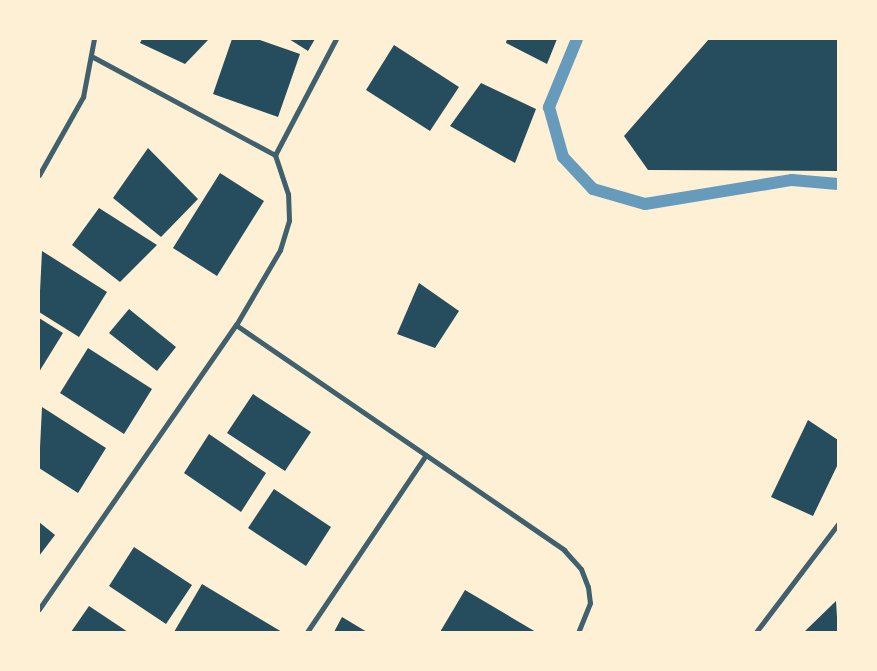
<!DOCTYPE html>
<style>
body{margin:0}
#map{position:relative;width:877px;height:671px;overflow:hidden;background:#fdf0d5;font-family:"PT Sans",sans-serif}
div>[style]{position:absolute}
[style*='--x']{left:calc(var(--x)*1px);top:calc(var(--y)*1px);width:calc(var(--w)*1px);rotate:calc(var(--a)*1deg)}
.stream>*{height:12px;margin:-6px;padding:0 6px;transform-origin:6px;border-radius:6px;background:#669bbc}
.building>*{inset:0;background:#264d5e}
.minor>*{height:5px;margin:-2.5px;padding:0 2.5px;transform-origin:2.5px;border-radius:2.5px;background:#3f606c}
span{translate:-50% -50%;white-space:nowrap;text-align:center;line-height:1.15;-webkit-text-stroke:4px #fdf0d5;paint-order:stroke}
.frame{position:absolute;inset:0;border:40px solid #fdf0d5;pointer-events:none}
</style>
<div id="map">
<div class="stream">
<div style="--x:577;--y:39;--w:74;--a:112.4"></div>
<div style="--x:549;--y:107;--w:52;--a:74.4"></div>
<div style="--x:563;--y:157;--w:44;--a:46.8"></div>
<div style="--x:593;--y:189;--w:54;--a:16.1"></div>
<div style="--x:645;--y:204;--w:149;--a:-9.3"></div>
<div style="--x:792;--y:180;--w:46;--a:5"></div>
</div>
<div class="building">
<div style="clip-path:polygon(142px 39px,209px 39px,185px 64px,140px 43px)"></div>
<div style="clip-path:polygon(232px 39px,257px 39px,300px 54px,278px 117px,213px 94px)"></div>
<div style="clip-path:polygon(289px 39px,315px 39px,308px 51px)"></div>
<div style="clip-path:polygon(507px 39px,557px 39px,547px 64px,506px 43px)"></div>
<div style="clip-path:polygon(709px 39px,838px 39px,838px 171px,648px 170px,624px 136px)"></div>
<div style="clip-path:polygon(394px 45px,459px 87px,430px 131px,366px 90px)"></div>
<div style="clip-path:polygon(481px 83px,536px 109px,515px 163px,450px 126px)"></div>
<div style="clip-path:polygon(148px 148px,198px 199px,161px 237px,113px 198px)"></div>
<div style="clip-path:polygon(220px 173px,264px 201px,217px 276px,173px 248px)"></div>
<div style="clip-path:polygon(99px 208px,157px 245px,120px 282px,72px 245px)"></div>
<div style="clip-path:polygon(42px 251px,107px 292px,79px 337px,39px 312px)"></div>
<div style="clip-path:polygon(419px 283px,459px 311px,435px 348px,397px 334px)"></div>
<div style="clip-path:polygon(129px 309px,176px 347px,157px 371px,109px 333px)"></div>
<div style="clip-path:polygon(39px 318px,63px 333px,39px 372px)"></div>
<div style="clip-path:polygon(88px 348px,152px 389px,124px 434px,60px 393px)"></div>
<div style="clip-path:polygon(253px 394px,311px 432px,285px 471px,227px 433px)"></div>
<div style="clip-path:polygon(42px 407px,106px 448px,78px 493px,39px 468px)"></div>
<div style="clip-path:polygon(808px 420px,838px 440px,838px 464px,813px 516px,771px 497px)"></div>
<div style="clip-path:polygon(209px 434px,266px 473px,241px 512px,184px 473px)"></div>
<div style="clip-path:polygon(274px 489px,331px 527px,306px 566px,248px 528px)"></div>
<div style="clip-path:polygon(39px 522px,55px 535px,39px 556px)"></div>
<div style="clip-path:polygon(134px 547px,192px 585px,166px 624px,109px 586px)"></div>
<div style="clip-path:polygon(202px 584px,282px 632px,174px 632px)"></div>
<div style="clip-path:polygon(465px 590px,536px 632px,440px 632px)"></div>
<div style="clip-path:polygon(836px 601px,838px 632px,804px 632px)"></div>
<div style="clip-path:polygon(89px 606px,128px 632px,71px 632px)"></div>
<div style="clip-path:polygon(342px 617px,367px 632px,334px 632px)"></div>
</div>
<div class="minor">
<div style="--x:93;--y:57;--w:207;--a:28.3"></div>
<div style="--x:275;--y:155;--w:131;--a:-62.3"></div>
<div style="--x:39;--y:175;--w:90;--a:-60.6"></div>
<div style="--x:83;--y:97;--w:59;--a:-79.3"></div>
<div style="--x:236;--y:325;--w:398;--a:34.4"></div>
<div style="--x:564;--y:550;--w:25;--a:48"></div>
<div style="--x:581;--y:569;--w:19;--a:69"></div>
<div style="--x:588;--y:587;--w:16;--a:83"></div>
<div style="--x:590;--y:603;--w:31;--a:112"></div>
<div style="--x:39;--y:609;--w:346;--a:-55.3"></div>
<div style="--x:236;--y:325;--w:87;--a:-59.6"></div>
<div style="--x:280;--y:250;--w:31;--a:-73"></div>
<div style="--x:289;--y:220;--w:26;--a:-92"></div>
<div style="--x:288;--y:194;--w:41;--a:-108.4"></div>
<div style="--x:307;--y:632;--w:213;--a:-56.1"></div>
<div style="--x:756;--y:632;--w:136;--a:-52.8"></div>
</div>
<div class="frame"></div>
</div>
